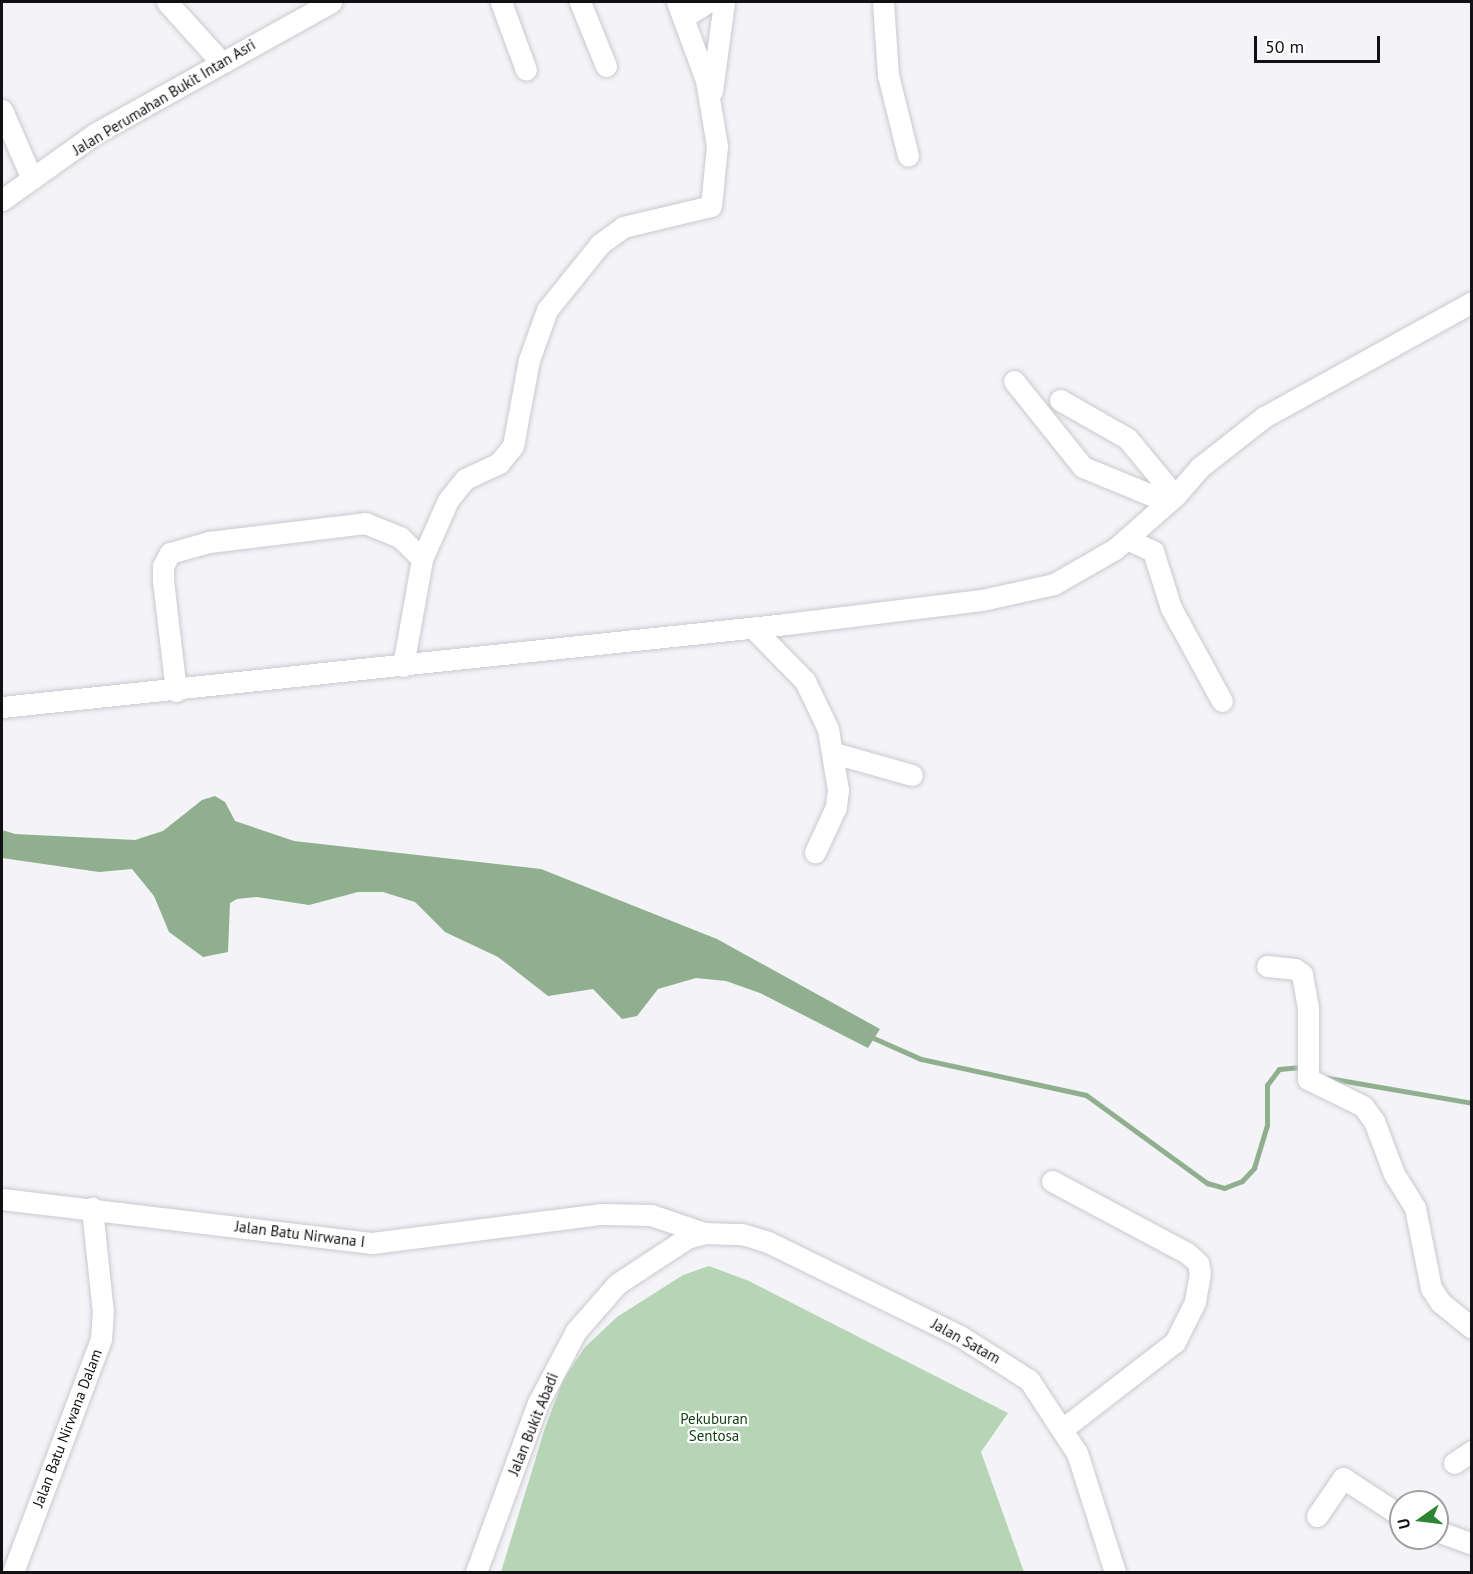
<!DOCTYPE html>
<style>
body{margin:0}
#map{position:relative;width:1473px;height:1574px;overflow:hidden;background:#f3f3f8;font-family:"PT Sans",sans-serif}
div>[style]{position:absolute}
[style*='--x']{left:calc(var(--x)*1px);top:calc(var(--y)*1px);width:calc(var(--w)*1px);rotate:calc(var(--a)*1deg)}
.green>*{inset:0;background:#b6d5b5}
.water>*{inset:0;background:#8faf8e}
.stream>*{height:5px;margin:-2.5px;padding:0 2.5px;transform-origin:2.5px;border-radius:2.5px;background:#8faf8e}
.roads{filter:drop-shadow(0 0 2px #c9c9ce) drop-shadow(0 0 2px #c9c9ce)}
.minor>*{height:21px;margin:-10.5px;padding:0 10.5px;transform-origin:10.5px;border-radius:10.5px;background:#fff}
span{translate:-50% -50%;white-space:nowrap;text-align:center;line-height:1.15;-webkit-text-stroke:4.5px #fff;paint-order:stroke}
.street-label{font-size:15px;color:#111113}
.park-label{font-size:15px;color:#114014}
.frame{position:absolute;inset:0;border:3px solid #111113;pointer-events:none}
.north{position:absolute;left:1389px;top:1490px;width:60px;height:60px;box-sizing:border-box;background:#fff;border:2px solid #a0a0a1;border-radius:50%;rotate:256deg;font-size:16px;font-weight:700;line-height:24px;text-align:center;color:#111113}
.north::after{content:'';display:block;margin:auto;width:21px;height:27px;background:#2f8533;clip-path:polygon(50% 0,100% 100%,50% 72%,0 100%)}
.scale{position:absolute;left:1254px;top:36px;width:126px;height:27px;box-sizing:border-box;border:3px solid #111113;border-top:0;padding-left:8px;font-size:18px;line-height:21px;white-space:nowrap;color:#111113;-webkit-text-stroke:4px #fff;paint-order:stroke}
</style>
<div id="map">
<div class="green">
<div style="clip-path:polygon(709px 1266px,749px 1281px,1008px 1413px,981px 1452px,1024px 1572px,501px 1572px,545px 1428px,563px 1380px,585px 1347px,617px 1317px,683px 1275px)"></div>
</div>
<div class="water">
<div style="clip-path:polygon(215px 796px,225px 802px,235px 821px,294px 841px,541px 869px,717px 939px,880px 1029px,868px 1048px,760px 993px,726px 981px,696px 978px,658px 989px,637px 1016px,622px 1019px,593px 989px,548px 996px,498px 957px,445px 932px,415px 902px,383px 892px,358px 892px,309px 905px,257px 897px,237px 899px,230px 903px,228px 952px,203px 957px,169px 932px,154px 896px,132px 869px,99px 872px,2px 858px,2px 830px,15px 834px,135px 840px,163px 831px,202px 800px)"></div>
</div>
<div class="stream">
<div style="--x:869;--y:1036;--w:57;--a:23.9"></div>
<div style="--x:921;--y:1059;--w:169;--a:12.3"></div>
<div style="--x:1086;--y:1095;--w:150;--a:36"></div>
<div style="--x:1207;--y:1183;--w:18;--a:16"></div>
<div style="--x:1224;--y:1188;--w:19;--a:-21"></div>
<div style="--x:1242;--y:1181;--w:18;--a:-47"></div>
<div style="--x:1254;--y:1168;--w:45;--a:-73.2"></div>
<div style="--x:1267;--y:1125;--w:40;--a:-90"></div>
<div style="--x:1267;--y:1085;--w:20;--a:-53"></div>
<div style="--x:1279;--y:1069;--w:25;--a:-5"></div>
<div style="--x:1328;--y:1078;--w:146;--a:9.8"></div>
</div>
<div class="roads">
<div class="minor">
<div style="--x:167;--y:2;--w:81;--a:48"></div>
<div style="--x:501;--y:2;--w:72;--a:69.8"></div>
<div style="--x:580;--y:2;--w:69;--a:67.9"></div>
<div style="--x:883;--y:2;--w:73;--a:86.1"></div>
<div style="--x:888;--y:75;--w:83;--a:76.1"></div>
<div style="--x:683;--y:18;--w:30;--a:-33"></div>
<div style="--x:712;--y:91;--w:90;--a:-82.3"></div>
<div style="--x:2;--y:110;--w:75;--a:66.5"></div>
<div style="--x:2;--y:200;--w:115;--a:-35.5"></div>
<div style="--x:96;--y:133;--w:269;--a:-29.1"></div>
<div style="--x:1014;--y:381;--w:110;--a:51.3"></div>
<div style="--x:1083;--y:467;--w:92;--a:22.4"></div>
<div style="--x:1060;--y:400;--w:77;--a:29.6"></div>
<div style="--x:1127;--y:438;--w:75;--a:50.4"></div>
<div style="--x:1127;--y:539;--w:29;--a:25"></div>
<div style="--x:1153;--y:551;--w:60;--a:72.5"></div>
<div style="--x:1171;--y:608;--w:106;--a:61.3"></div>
<div style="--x:753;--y:628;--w:74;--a:45.5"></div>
<div style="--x:805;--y:681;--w:53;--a:64.4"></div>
<div style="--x:828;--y:729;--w:62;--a:80.7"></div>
<div style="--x:838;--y:790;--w:17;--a:97"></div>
<div style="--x:836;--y:807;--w:50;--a:115"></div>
<div style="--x:403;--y:666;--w:109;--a:-79.9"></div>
<div style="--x:422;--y:559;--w:64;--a:-66.2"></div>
<div style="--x:448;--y:500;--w:27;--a:-51"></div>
<div style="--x:465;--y:479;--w:38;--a:-25"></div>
<div style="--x:499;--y:463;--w:22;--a:-51"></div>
<div style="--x:513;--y:446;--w:87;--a:-79.5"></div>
<div style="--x:529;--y:360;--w:53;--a:-70.2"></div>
<div style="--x:547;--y:310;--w:85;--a:-51.2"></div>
<div style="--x:600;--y:244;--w:29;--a:-36"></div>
<div style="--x:623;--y:227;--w:90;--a:-13.4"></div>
<div style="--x:711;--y:206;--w:60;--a:-84.3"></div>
<div style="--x:717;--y:146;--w:67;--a:-99.5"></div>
<div style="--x:706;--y:80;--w:83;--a:-110.4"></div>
<div style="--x:176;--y:691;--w:111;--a:-96.7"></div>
<div style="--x:163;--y:581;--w:15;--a:-90"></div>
<div style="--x:163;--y:566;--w:15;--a:-62"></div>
<div style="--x:170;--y:553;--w:41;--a:-15.8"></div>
<div style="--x:209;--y:542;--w:157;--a:-6.9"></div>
<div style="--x:365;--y:523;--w:38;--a:22"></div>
<div style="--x:400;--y:537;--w:31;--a:45"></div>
<div style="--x:2;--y:707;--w:788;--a:-6.04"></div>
<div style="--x:786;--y:624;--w:197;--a:-7"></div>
<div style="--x:982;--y:600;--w:74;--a:-12.5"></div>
<div style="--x:1054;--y:584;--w:70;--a:-29.8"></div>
<div style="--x:1115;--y:549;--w:80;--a:-41.5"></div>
<div style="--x:1175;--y:496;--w:37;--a:-49"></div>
<div style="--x:1199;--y:468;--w:83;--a:-38.1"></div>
<div style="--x:1264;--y:417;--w:238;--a:-28.9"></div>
<div style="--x:834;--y:753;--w:81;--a:15.8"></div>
<div style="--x:1267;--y:966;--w:28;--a:6"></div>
<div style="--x:1295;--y:969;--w:9;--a:36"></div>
<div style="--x:1302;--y:974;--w:35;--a:80"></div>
<div style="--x:1308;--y:1008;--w:71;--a:90"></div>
<div style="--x:1308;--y:1079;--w:61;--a:26.1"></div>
<div style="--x:1363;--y:1106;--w:19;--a:54"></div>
<div style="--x:1374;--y:1121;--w:57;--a:69.3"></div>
<div style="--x:1394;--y:1174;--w:40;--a:58"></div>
<div style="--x:1415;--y:1208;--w:82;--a:78.7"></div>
<div style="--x:1431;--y:1288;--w:17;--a:57"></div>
<div style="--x:1440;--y:1302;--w:41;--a:39.1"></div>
<div style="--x:1052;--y:1181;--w:153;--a:28.1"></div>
<div style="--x:1187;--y:1253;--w:15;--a:42"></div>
<div style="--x:1198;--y:1263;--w:10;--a:79"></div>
<div style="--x:1200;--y:1273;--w:29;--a:100"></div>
<div style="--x:1195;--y:1302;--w:45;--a:116.6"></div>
<div style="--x:1175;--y:1342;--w:139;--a:142.3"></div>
<div style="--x:2;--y:1199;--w:373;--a:6.8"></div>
<div style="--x:372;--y:1243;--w:232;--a:-7.2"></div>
<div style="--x:602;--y:1214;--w:49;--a:1.2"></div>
<div style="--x:651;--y:1215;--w:56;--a:18.8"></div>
<div style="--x:1454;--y:1463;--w:22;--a:-34"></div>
<div style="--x:1317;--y:1516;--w:46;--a:-55.6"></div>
<div style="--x:1343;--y:1478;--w:69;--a:33.2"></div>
<div style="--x:1437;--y:1531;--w:37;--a:20"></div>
<div style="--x:13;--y:1572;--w:249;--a:-69.3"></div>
<div style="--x:101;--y:1339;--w:26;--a:-86"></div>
<div style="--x:103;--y:1313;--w:106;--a:-96"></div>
<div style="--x:476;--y:1572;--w:180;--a:-69.9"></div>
<div style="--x:538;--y:1403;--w:81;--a:-62.2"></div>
<div style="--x:576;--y:1331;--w:62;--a:-48.9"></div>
<div style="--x:617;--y:1284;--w:84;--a:-33.3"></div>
<div style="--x:687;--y:1238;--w:18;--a:-16"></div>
<div style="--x:704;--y:1233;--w:38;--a:2"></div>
<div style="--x:742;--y:1234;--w:27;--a:17"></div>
<div style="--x:768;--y:1242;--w:214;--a:26.1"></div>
<div style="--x:960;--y:1336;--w:82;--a:32.5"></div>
<div style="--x:1029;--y:1380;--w:87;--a:56.7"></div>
<div style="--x:1077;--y:1453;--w:125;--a:72.3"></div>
</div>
</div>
<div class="street-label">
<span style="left:164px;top:97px;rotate:-31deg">Jalan Perumahan Bukit Intan Asri</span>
<span style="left:300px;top:1234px;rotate:7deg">Jalan Batu Nirwana I</span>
<span style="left:966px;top:1341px;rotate:29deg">Jalan Satam</span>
<span style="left:533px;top:1424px;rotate:-68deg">Jalan Bukit Abadi</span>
<span style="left:67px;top:1428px;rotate:-69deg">Jalan Batu Nirwana Dalam</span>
</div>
<div class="park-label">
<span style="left:714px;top:1427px">Pekuburan<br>Sentosa</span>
</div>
<div class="frame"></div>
<div class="north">U</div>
<div class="scale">50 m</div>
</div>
